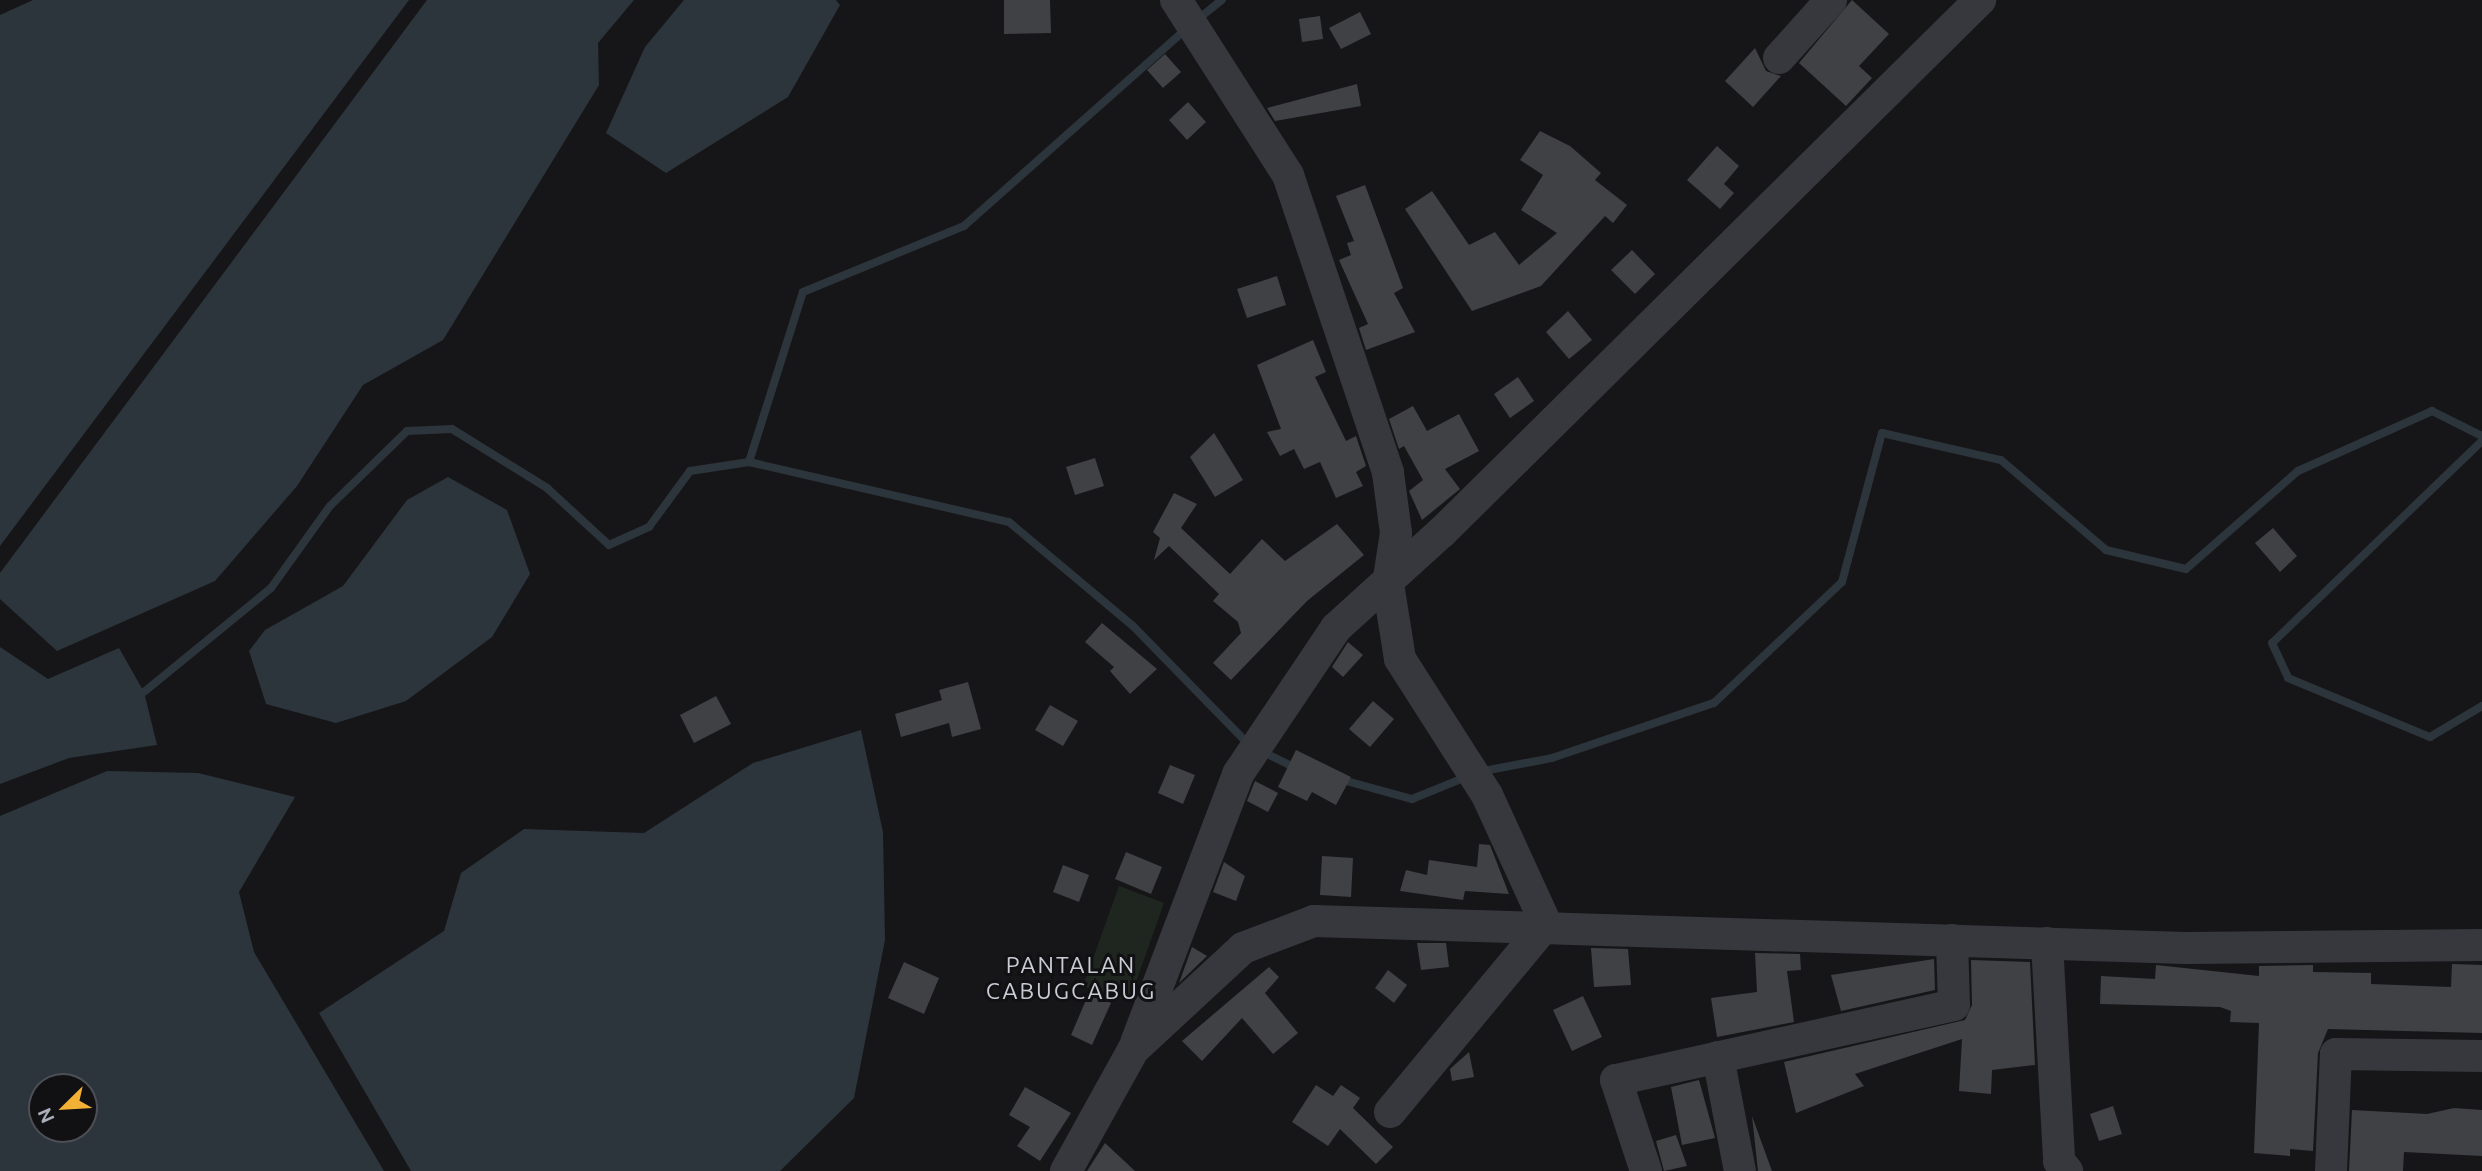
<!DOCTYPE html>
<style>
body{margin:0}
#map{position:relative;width:2482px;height:1171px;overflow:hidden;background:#161618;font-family:Ubuntu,sans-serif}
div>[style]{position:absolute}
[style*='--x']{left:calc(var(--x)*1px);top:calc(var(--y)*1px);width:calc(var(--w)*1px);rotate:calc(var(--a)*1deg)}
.green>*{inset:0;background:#1e261f}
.water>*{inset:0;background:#2c353c}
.stream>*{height:8px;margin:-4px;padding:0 4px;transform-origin:4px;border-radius:4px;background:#2c353c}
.building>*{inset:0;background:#404145}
.minor>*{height:32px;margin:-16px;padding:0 16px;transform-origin:16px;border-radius:16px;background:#37383d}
span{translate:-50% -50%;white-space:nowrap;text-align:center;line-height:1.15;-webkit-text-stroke:6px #111113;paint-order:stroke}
.quarter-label{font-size:23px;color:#c9ccd4;letter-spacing:2px}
.north{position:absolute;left:28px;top:1073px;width:70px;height:70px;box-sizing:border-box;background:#111113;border:2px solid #4d4f55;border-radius:50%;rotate:246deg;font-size:19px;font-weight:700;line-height:28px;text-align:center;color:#a8adb8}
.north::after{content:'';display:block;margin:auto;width:24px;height:32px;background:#f2b134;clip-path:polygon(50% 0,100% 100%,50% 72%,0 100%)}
</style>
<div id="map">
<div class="green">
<div style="clip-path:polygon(1119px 886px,1164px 903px,1129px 1002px,1083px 986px)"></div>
</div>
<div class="water">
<div style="clip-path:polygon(33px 0,409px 0,0 546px,0 15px)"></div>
<div style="clip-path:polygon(427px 0,634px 0,598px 43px,599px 85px,443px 340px,363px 385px,297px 486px,215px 581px,57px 651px,0 599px,0 573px)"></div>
<div style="clip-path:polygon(684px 0,836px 0,840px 5px,788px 97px,666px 173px,606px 133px,645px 47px)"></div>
<div style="clip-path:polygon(448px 477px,507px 510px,530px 574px,492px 637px,406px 701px,336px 723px,266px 704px,249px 651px,265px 630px,343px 586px,407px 500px)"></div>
<div style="clip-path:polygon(0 647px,48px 679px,119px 648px,144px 692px,157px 745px,69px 758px,0 784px)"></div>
<div style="clip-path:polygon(861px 730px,883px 832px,885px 940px,854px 1098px,780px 1171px,411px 1171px,319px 1013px,444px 931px,461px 873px,524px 829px,644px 833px,753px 763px)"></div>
<div style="clip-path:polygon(evenodd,107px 771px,198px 773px,295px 797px,239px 892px,254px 952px,384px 1171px,0 1171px,0 816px,107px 771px,42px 1087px,84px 1087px,84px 1129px,42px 1129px,42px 1087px)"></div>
</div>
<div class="stream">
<div style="--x:1197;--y:20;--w:32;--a:-39"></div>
<div style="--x:2482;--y:441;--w:291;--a:136.1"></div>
<div style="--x:2272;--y:643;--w:38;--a:65"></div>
<div style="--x:2288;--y:678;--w:154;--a:22.6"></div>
<div style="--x:2430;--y:737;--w:61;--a:-30.8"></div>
<div style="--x:749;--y:462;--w:178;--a:-72.4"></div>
<div style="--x:803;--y:292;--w:174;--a:-22.3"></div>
<div style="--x:964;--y:226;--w:298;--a:-41.6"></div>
<div style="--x:144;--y:692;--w:164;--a:-39.3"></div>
<div style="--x:271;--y:588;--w:101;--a:-54.3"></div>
<div style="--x:330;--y:506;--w:107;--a:-44.2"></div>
<div style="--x:407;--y:431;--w:45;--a:-2.5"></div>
<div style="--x:452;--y:429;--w:112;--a:31.8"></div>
<div style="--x:547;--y:488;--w:84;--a:42.6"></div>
<div style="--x:609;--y:545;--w:44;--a:-24.2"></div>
<div style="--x:649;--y:527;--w:69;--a:-53.8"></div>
<div style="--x:690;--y:471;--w:60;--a:-8.7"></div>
<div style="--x:749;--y:462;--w:267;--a:13"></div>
<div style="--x:1009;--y:522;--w:162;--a:40"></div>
<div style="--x:1133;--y:626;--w:166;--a:45.7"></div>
<div style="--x:1261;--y:751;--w:39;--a:26"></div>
<div style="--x:1478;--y:772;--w:75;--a:-10.7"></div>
<div style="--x:1552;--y:758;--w:171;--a:-18.8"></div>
<div style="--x:1714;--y:703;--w:176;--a:-43.4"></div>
<div style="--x:1842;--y:582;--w:154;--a:-75"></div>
<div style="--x:1882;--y:433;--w:122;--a:12.8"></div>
<div style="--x:2001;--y:460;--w:138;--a:40.6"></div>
<div style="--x:2106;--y:550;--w:82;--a:13.4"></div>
<div style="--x:2186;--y:569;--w:149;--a:-41.2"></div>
<div style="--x:2298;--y:471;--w:147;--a:-24.1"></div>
<div style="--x:2432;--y:411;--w:56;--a:26.6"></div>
<div style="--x:1339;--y:779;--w:76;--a:15.3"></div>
<div style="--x:1412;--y:799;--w:58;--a:-22.2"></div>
</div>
<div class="building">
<div style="clip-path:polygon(1004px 0,1050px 0,1051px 33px,1004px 34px)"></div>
<div style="clip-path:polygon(1852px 0,1889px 34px,1859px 66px,1872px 78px,1846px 106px,1799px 63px)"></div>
<div style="clip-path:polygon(1360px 12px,1371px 34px,1341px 49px,1329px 28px)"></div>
<div style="clip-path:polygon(1320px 16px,1323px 39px,1302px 42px,1299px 19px)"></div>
<div style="clip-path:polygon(1755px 48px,1766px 71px,1781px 76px,1753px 107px,1725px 81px)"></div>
<div style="clip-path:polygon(1165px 54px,1181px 72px,1163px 88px,1147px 70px)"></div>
<div style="clip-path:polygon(1357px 84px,1361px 106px,1275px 121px,1267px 108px)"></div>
<div style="clip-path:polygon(1188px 102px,1206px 122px,1187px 140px,1169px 120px)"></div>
<div style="clip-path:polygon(1540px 131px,1570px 146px,1601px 173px,1595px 180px,1627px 205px,1613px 223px,1605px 216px,1541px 286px,1472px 311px,1405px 209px,1432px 191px,1469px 245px,1495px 232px,1519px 265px,1557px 233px,1521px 210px,1543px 175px,1520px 160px)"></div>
<div style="clip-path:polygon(1717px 146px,1739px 166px,1724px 184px,1734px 193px,1720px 209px,1687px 180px)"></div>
<div style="clip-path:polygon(1365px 185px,1403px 288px,1394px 293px,1415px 332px,1366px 350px,1359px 328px,1368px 324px,1339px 260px,1351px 255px,1347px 243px,1354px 241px,1336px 196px)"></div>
<div style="clip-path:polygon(1632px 250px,1655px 274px,1635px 294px,1611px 270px)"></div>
<div style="clip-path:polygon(1277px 276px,1286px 305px,1247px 318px,1237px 289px)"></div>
<div style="clip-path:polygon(1568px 311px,1592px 340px,1569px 359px,1546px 332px)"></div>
<div style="clip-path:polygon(1313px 340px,1326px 372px,1315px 377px,1346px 441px,1356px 436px,1366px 466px,1356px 472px,1363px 486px,1336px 498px,1320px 462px,1304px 469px,1294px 449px,1280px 456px,1267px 432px,1281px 429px,1257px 365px)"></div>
<div style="clip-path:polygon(1518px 377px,1534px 401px,1510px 418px,1494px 394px)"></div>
<div style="clip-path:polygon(1413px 406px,1427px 431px,1459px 414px,1479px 451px,1445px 469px,1460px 489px,1422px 520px,1409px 491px,1423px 480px,1404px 446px,1399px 449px,1389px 419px)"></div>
<div style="clip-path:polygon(1214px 433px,1243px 480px,1215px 497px,1190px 457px)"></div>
<div style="clip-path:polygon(1095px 458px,1104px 486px,1075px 495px,1066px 467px)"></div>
<div style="clip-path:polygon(1174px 493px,1197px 504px,1181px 528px,1230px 574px,1262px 539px,1285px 561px,1337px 524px,1364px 555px,1307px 601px,1231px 680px,1213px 663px,1241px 633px,1238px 622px,1213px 601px,1219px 594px,1169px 546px,1154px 560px,1160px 538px,1153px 532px)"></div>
<div style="clip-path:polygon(2273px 528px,2297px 556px,2280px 572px,2255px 543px)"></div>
<div style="clip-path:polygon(1102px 623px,1157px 669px,1130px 694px,1110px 671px,1114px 667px,1085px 642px)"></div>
<div style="clip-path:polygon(1348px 642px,1363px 655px,1343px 677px,1332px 667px)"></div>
<div style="clip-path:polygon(968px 682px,981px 729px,952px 737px,949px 723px,901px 737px,895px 714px,942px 700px,939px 690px)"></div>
<div style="clip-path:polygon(716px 696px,731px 724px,694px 743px,680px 715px)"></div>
<div style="clip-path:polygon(1373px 701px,1394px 719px,1370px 747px,1349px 729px)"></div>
<div style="clip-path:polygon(1050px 705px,1078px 721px,1063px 746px,1035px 730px)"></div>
<div style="clip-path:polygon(1296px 750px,1351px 777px,1336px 805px,1312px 792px,1307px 801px,1278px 787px)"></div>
<div style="clip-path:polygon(1170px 765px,1195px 775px,1183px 804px,1158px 793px)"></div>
<div style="clip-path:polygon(1255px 781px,1278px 793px,1268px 812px,1247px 801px)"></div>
<div style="clip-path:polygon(1479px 844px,1490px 845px,1509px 894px,1465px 891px,1463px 900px,1400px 891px,1406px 870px,1427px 875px,1429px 860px,1477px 867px)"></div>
<div style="clip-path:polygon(1126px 852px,1162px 867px,1151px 894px,1115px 879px)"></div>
<div style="clip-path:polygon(1322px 856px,1353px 858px,1351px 897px,1320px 895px)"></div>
<div style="clip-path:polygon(1224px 862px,1245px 876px,1236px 901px,1213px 892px)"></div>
<div style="clip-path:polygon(1063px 865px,1089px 875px,1079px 902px,1053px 892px)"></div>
<div style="clip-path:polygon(1417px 943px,1446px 943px,1449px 967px,1421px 970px)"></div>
<div style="clip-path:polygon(1192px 947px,1207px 956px,1179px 983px)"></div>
<div style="clip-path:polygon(1591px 948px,1628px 949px,1631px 985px,1594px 987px)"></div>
<div style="clip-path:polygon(1755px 953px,1800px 954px,1801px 970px,1787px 971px,1794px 1022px,1717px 1037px,1711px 998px,1757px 992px)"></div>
<div style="clip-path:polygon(1934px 959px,1935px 990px,1841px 1011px,1831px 975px)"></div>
<div style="clip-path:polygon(1971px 960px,2030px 962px,2035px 1065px,1992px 1070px,1991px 1094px,1959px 1091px,1962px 1039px,1855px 1074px,1864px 1086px,1796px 1113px,1784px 1062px,1965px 1020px,1972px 1005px)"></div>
<div style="clip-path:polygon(904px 962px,939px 978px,924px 1014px,888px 998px)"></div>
<div style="clip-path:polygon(2452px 964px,2482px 965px,2482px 1033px,2328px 1029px,2318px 1053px,2313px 1151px,2290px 1149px,2290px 1156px,2254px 1153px,2259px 1023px,2230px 1022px,2231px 1011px,2220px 1007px,2100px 1004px,2101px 976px,2155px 979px,2156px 965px,2259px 976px,2259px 966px,2313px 965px,2313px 972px,2371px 973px,2371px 984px,2451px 987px)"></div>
<div style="clip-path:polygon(1269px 967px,1279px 977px,1265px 993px,1298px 1033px,1273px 1054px,1242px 1018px,1202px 1061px,1182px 1041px)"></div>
<div style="clip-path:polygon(1388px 970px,1407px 985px,1394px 1003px,1375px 988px)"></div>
<div style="clip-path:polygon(1089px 993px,1111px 1003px,1092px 1045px,1071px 1035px)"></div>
<div style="clip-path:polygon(1583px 996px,1602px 1037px,1572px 1051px,1553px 1010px)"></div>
<div style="clip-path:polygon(1469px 1052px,1474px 1077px,1452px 1081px,1450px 1069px)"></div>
<div style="clip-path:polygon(1699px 1080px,1715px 1138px,1682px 1145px,1671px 1087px)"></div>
<div style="clip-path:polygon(1316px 1085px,1333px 1096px,1341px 1085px,1360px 1098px,1353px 1108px,1393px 1147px,1376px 1164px,1340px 1129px,1328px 1146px,1292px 1122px)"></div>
<div style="clip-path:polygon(1025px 1087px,1071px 1113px,1040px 1161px,1017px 1146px,1030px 1127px,1009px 1115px)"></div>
<div style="clip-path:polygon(2113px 1106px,2122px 1134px,2099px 1141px,2090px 1114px)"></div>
<div style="clip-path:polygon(2454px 1108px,2482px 1110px,2482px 1156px,2404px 1152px,2403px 1171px,2349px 1171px,2352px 1110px,2427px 1114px)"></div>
<div style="clip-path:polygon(1752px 1116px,1772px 1171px,1758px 1171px)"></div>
<div style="clip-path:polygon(1676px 1135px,1687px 1166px,1664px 1171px,1656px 1141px)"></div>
<div style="clip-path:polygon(1105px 1143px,1135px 1171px,1087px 1171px)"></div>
</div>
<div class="minor">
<div style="--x:1176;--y:0;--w:208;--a:57.4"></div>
<div style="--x:1288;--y:175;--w:314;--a:71.4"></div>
<div style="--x:1388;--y:473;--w:61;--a:82.4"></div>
<div style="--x:1396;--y:533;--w:52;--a:98.9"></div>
<div style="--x:1388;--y:584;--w:76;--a:80.9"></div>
<div style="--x:1400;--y:659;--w:161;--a:57.4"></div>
<div style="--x:1487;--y:795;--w:142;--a:65.4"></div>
<div style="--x:1779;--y:58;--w:78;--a:-48.1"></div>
<div style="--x:2047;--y:943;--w:218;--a:86.8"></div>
<div style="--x:2059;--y:1161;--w:13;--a:51"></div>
<div style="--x:1136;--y:1043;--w:288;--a:-69.2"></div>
<div style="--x:1238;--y:774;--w:176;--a:-56.1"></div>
<div style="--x:1336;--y:628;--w:143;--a:-42.2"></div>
<div style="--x:1442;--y:532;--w:757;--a:-44.68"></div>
<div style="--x:1718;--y:1057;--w:116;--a:79.1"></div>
<div style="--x:1390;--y:1112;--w:244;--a:-50.3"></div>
<div style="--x:1066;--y:1171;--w:138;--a:-61"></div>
<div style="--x:1133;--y:1050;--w:150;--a:-42.8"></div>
<div style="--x:1243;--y:948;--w:76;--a:-20.8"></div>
<div style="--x:1314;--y:921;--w:872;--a:1.77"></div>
<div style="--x:2186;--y:948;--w:296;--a:-0.6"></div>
<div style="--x:1646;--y:1171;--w:96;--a:-108.2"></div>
<div style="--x:1616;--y:1080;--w:346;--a:-12.5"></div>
<div style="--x:1954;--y:1005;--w:65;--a:-91.8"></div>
<div style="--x:2331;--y:1171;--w:117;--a:-87.6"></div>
<div style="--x:2336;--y:1054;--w:146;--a:0.8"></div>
</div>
<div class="quarter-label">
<span style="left:1071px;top:978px">PANTALAN<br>CABUGCABUG</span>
</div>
<div class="north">N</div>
</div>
